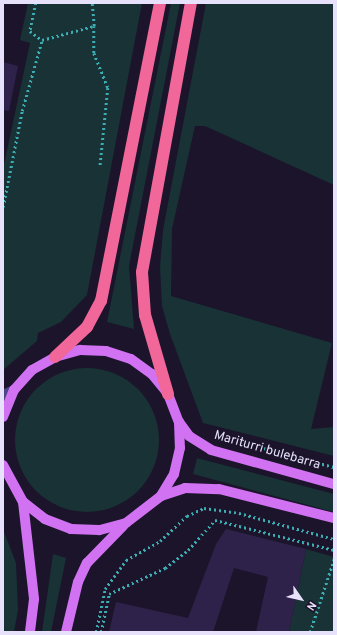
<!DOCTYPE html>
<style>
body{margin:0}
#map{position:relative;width:337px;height:635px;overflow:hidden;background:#1b142b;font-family:Overpass,sans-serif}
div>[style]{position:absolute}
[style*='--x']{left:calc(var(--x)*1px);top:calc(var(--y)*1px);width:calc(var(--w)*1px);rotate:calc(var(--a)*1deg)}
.green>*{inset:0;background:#183235}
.round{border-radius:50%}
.building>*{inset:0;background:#2f224a}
.path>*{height:2.5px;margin-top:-1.25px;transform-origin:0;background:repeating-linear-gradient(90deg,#3dadb4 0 2px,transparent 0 5px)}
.minor>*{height:10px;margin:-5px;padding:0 5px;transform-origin:5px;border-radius:5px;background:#4e4486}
.major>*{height:10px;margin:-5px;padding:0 5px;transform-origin:5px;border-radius:5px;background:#d172f2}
.highway>*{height:12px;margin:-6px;padding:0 6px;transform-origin:6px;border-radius:6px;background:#f16799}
span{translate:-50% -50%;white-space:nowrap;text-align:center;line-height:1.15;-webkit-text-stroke:4px #1b142b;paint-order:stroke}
.street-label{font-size:13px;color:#e7e1fc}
.frame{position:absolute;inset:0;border:4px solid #e7e1fc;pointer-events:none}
.north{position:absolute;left:281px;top:579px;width:40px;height:40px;-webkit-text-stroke:3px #1b142b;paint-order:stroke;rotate:124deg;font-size:11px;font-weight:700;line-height:16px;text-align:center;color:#e7e1fc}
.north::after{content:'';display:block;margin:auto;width:14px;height:18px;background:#e7e1fc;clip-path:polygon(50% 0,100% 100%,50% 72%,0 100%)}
</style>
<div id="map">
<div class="green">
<div style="clip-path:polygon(28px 3px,142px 3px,87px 295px,61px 322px,38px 333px,37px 341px,3px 370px,3px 169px,30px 43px,20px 40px)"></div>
<div style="clip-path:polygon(171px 3px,180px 3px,129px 266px,134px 329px,107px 322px)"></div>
<div style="clip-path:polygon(206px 3px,334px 3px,334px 185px,205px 126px,195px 126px,172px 229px,171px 296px,332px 343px,311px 429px,334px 427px,334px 456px,203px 423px,170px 334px,162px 306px,160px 266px,163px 230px)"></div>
<div class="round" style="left:15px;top:368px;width:144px;height:144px"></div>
<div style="clip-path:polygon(197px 458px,334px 494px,334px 512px,193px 474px)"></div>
<div style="clip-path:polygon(3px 529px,16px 563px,18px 610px,14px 632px,3px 632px)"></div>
<div style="clip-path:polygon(306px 549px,334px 557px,334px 632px,289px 632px)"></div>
<div style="clip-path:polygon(53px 554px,66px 558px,51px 632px,42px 632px)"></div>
</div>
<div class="building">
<div style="clip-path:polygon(3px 62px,18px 66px,9px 111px,3px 110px)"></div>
<div style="clip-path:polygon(226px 529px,306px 549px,289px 632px,256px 632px,268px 577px,234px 568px,213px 632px,109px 632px,116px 602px,188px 618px,216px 544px)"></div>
</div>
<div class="path">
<div style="--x:36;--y:3;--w:29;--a:102"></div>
<div style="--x:30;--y:31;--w:15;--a:37"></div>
<div style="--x:94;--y:26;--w:27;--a:90"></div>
<div style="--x:94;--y:53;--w:38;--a:68"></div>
<div style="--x:108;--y:88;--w:80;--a:95.7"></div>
<div style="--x:3;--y:207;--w:98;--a:-78.8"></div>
<div style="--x:22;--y:111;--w:74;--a:-74.3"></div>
<div style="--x:42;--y:40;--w:54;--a:-15.1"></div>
<div style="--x:94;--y:26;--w:23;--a:-95"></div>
<div style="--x:216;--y:435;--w:122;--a:15.2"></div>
<div style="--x:96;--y:632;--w:44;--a:-78.2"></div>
<div style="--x:105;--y:589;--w:36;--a:-54"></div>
<div style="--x:126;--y:560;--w:39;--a:-29"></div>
<div style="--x:160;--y:541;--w:37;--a:-43"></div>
<div style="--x:187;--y:516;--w:19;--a:-25"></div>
<div style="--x:204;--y:508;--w:35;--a:8"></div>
<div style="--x:239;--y:513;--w:98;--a:15.3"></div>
<div style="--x:101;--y:632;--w:39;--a:-78"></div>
<div style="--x:109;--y:594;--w:62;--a:-24.9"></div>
<div style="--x:165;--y:568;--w:29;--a:-38"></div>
<div style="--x:188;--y:550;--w:40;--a:-48"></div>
<div style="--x:215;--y:520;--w:123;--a:14.1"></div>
<div style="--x:310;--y:632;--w:77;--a:-71.8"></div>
</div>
<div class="minor">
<div style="--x:3;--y:395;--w:12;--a:-24"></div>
</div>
<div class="major">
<div style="--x:3;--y:417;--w:29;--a:-68"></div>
<div style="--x:14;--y:390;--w:27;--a:-48"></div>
<div style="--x:32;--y:370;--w:26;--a:-29"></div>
<div style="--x:55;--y:357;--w:26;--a:-16"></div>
<div style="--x:80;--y:350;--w:26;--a:2"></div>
<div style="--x:106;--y:351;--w:26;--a:18"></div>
<div style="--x:131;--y:359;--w:26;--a:36"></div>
<div style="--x:152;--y:374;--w:26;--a:51"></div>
<div style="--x:168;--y:394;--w:30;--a:69"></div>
<div style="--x:179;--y:422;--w:26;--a:88"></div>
<div style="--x:180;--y:448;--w:27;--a:103"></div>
<div style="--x:174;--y:474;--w:26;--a:121"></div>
<div style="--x:161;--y:496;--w:44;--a:142.4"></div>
<div style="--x:126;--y:523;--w:28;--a:165"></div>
<div style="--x:99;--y:530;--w:28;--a:-178"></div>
<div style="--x:71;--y:529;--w:28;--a:-159"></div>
<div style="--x:45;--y:519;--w:28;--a:-142"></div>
<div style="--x:23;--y:502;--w:42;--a:-118.4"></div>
<div style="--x:179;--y:422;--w:17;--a:54"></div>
<div style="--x:189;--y:436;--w:26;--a:32"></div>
<div style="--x:211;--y:450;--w:128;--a:15.5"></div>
<div style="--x:161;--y:496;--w:25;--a:-18"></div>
<div style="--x:185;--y:488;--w:34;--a:2"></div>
<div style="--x:219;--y:489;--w:119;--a:14.2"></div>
<div style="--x:23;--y:502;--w:98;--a:83.5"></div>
<div style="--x:34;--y:599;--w:33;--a:97"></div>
<div style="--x:66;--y:632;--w:51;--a:-76.5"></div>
<div style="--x:78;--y:582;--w:21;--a:-65"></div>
<div style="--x:87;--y:563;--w:52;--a:-45.8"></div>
</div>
<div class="highway">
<div style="--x:55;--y:357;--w:44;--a:-43.2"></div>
<div style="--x:87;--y:327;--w:30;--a:-62"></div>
<div style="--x:101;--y:301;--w:304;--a:-78.8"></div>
<div style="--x:168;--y:394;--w:82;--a:-106.2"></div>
<div style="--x:145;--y:315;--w:43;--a:-94"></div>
<div style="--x:142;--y:272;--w:273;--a:-79.7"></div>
</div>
<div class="street-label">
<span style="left:267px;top:451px;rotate:16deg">Mariturri bulebarra</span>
</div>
<div class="frame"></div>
<div class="north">N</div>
</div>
